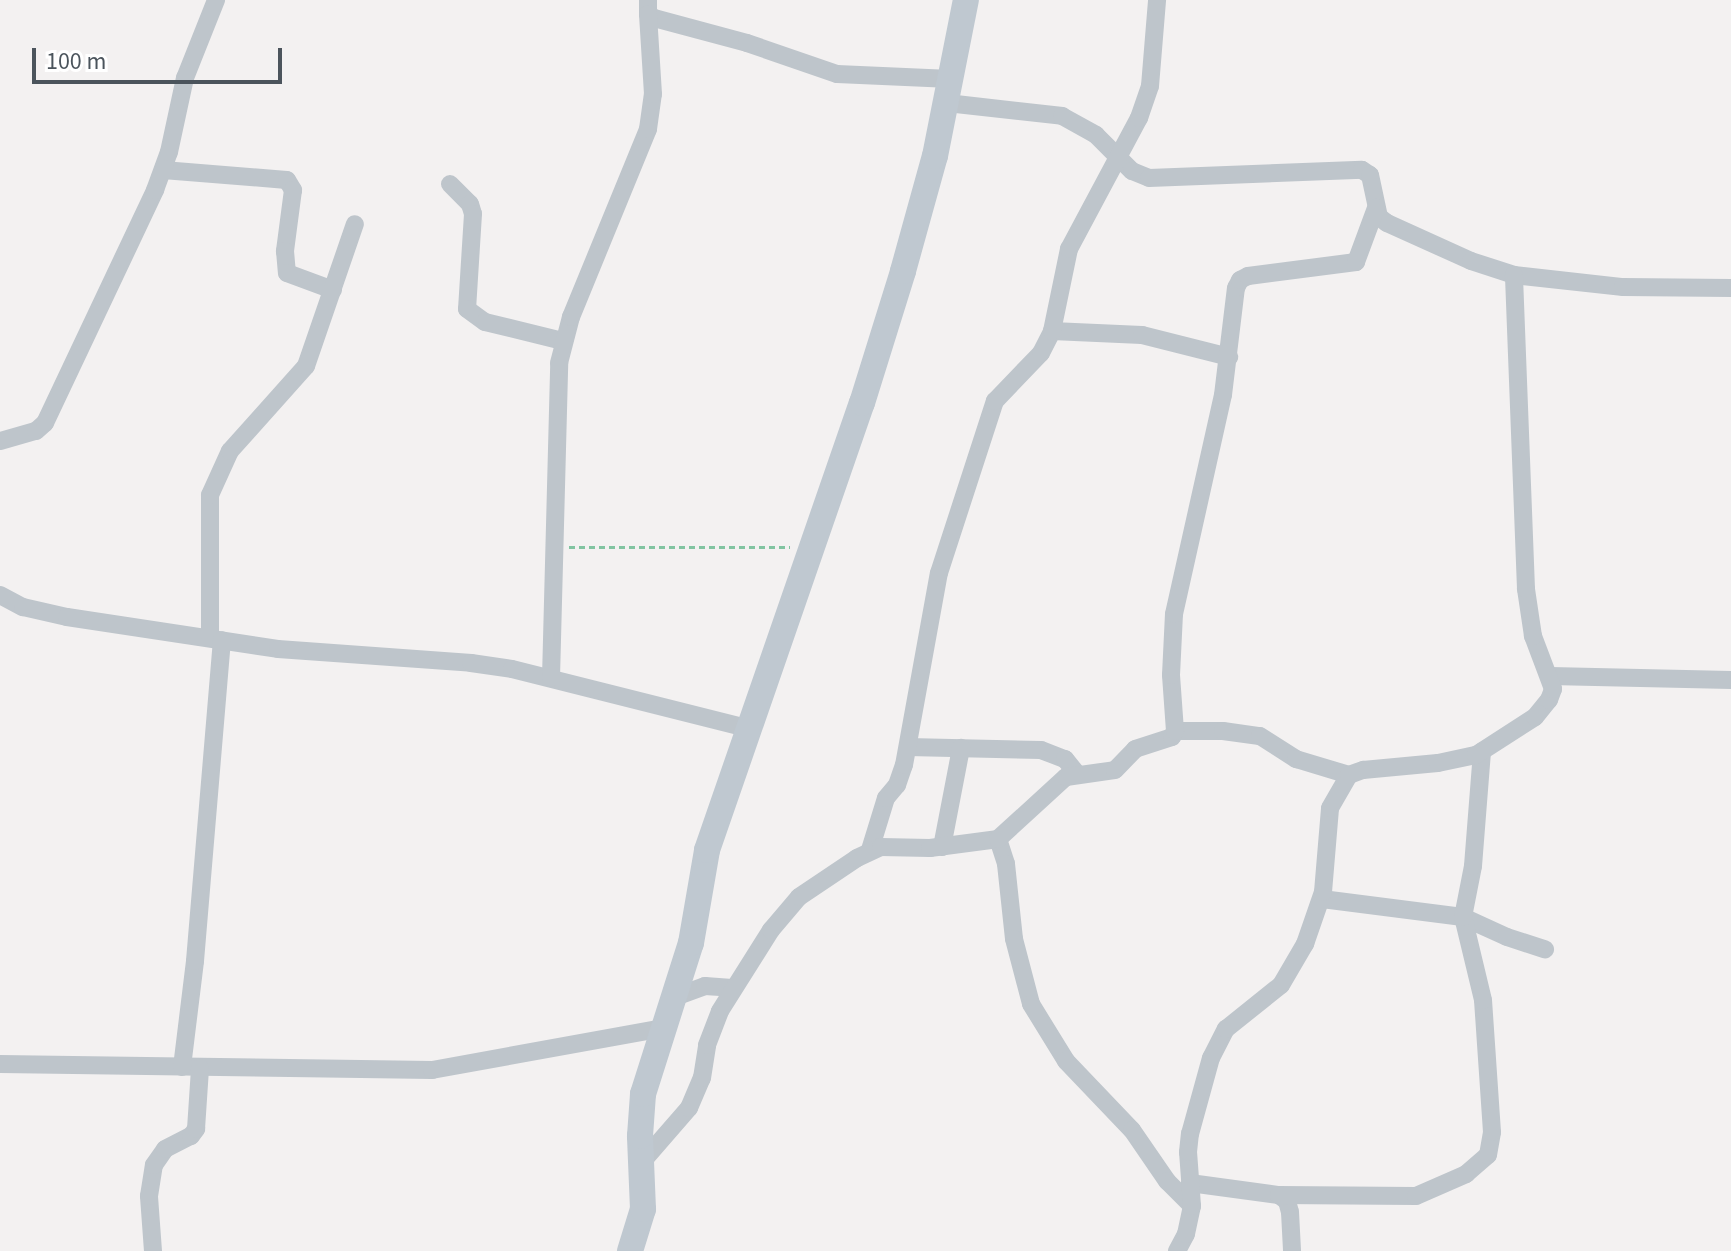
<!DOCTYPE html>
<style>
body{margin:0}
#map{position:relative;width:1731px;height:1251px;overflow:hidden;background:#f3f1f1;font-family:"Source Sans 3",sans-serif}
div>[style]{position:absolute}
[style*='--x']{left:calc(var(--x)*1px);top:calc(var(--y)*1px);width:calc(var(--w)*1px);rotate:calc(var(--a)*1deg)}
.path>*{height:3px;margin-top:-1.5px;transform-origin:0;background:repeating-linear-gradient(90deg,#81c4a1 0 6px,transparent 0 10px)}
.street>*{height:18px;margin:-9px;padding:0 9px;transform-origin:9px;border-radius:9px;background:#bec5cb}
.secondary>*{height:26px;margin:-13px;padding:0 13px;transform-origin:13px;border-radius:13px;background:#bfc8d0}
span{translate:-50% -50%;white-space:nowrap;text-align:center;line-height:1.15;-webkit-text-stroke:6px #fff;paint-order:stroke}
.scale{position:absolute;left:32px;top:48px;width:250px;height:36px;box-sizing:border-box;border:4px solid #4b545c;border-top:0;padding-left:10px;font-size:24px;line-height:28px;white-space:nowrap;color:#4b545c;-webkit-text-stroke:6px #fff;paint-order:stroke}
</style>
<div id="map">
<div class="path">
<div style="--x:569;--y:547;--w:221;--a:0"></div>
</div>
<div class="street">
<div style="--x:648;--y:0;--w:14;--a:90"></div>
<div style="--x:648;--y:14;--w:7;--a:34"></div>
<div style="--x:654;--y:18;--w:96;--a:15"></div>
<div style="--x:747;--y:43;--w:95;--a:19"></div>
<div style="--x:837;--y:74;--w:114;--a:2.5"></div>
<div style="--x:947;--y:103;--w:116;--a:6.4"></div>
<div style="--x:1062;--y:116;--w:39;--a:29"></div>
<div style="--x:1096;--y:135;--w:51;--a:45"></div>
<div style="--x:1132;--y:171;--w:18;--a:22"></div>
<div style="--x:1149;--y:178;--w:213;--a:-2.2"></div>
<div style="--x:1362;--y:170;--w:9;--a:32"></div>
<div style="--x:1370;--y:175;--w:43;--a:77.9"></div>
<div style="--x:1379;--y:217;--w:10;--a:37"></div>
<div style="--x:1387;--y:223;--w:92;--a:24.3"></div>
<div style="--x:1471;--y:261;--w:45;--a:18"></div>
<div style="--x:1514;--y:275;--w:110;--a:6.3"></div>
<div style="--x:1623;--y:287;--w:108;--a:0.5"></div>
<div style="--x:163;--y:170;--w:124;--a:4.6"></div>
<div style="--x:287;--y:180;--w:12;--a:59"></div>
<div style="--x:293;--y:190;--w:62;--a:97.5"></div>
<div style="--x:285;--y:251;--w:22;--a:85"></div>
<div style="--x:287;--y:273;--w:49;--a:20.3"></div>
<div style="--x:450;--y:184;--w:28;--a:45"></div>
<div style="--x:470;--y:204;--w:10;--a:73"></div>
<div style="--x:473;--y:214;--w:95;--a:93.6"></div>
<div style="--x:467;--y:309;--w:22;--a:36"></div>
<div style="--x:485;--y:322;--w:80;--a:13.7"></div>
<div style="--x:1052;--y:331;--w:90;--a:2.5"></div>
<div style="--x:1142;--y:335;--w:90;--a:14.2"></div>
<div style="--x:0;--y:441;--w:37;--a:-16"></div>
<div style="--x:36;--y:431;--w:12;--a:-42"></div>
<div style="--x:45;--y:423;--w:258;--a:-64.7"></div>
<div style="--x:155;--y:190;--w:40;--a:-69.8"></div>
<div style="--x:169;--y:152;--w:76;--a:-77.8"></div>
<div style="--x:185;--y:78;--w:84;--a:-68.3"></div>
<div style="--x:0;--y:595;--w:26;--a:28"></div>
<div style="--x:23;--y:607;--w:45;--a:12.8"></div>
<div style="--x:67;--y:617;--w:213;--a:8.6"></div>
<div style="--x:278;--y:649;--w:194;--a:4.1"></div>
<div style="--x:471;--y:663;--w:41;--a:8.3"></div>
<div style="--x:512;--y:669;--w:245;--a:14.1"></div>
<div style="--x:210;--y:638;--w:143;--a:-90"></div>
<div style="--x:210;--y:495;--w:48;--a:-65.6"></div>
<div style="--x:230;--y:451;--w:114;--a:-48.2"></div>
<div style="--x:306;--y:366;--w:150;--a:-71"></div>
<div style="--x:1550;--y:676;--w:181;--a:1.3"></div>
<div style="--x:551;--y:678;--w:315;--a:-88.5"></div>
<div style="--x:559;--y:363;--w:48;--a:-75.4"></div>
<div style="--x:571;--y:317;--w:203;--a:-67.7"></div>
<div style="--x:648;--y:129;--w:35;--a:-82"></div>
<div style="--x:653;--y:94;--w:80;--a:-93.6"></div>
<div style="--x:1175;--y:731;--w:48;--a:0"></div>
<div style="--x:1223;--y:731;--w:37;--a:8"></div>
<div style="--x:1260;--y:736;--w:43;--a:32.6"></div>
<div style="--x:1296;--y:759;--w:55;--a:16.8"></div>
<div style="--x:908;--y:747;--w:133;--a:1.3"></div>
<div style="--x:1041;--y:750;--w:26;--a:21"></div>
<div style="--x:1065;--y:759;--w:19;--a:51"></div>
<div style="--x:998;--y:839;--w:26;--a:72"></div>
<div style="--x:1006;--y:864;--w:75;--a:83.9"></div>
<div style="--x:1014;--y:939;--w:67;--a:75.3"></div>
<div style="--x:1031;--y:1004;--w:67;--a:58.4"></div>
<div style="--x:1066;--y:1061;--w:95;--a:46.3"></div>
<div style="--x:1132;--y:1130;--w:62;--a:55.5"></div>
<div style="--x:1167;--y:1181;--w:35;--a:45"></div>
<div style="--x:942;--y:847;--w:101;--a:-79.1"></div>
<div style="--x:870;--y:850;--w:54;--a:-72.9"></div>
<div style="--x:886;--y:798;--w:17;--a:-50"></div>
<div style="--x:897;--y:785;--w:21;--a:-71"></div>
<div style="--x:904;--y:765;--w:195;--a:-79.7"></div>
<div style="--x:939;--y:573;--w:181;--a:-72"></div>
<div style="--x:995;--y:401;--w:66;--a:-46.2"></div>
<div style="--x:1041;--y:353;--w:25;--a:-63"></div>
<div style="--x:1052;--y:331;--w:84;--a:-78.3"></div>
<div style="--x:1069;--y:249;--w:149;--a:-61.9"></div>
<div style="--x:1139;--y:118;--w:34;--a:-71"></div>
<div style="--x:1150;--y:86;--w:86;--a:-85.3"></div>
<div style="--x:1322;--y:899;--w:142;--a:7.3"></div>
<div style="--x:1463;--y:917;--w:48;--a:24.4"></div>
<div style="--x:1507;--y:937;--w:40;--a:18"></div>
<div style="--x:675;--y:997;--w:32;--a:-20"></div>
<div style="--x:705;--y:986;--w:27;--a:4"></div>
<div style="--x:0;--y:1064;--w:432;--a:0.8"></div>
<div style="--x:432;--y:1070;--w:236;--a:-10.3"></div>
<div style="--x:182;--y:1067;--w:107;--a:-83"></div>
<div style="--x:195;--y:961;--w:322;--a:-85.2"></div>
<div style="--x:642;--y:1162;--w:72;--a:-49"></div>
<div style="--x:689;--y:1108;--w:33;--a:-67"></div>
<div style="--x:702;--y:1078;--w:33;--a:-81"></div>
<div style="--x:707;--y:1045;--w:36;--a:-69"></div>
<div style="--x:720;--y:1011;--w:96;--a:-57.8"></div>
<div style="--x:771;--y:930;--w:43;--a:-49.7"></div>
<div style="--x:799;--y:897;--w:70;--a:-33.9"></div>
<div style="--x:857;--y:858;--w:26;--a:-25"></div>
<div style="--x:881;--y:847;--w:49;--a:1.2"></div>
<div style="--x:930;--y:848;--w:69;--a:-7.5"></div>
<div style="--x:998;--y:839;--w:92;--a:-42.4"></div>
<div style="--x:1066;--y:777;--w:49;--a:-8.1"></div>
<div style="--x:1115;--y:770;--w:29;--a:-46"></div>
<div style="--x:1135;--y:749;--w:39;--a:-18"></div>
<div style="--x:1172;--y:737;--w:7;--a:-63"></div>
<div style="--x:1175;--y:731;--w:56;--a:-94.1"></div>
<div style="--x:1171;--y:675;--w:61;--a:-87.2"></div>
<div style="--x:1174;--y:614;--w:224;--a:-77.4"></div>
<div style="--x:1223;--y:395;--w:108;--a:-83.1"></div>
<div style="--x:1236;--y:288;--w:9;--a:-63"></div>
<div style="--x:1240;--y:280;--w:9;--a:-27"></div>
<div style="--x:1248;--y:276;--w:109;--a:-7.4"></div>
<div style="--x:1356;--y:262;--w:58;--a:-69.7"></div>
<div style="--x:1190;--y:1183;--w:90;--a:7.7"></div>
<div style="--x:1279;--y:1195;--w:10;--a:37"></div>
<div style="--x:1287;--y:1201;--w:11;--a:75"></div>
<div style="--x:1290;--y:1212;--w:39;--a:87"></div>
<div style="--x:1279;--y:1195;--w:137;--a:0.4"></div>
<div style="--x:1416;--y:1196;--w:55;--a:-23.7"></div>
<div style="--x:1466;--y:1174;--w:29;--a:-41"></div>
<div style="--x:1488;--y:1155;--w:23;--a:-80"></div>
<div style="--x:1492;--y:1132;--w:132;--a:-93.9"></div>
<div style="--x:1483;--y:1000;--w:85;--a:-103.5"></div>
<div style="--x:1463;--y:917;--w:52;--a:-78.9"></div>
<div style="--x:1473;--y:866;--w:115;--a:-85.5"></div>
<div style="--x:153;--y:1251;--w:55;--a:-94.2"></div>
<div style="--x:149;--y:1196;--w:31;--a:-81"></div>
<div style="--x:154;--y:1165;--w:19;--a:-55"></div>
<div style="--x:165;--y:1149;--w:29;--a:-27"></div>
<div style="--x:191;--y:1136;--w:9;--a:-54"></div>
<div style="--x:196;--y:1129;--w:61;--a:-86.2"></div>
<div style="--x:1177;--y:1251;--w:19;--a:-62"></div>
<div style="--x:1186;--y:1234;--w:29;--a:-78"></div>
<div style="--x:1192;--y:1206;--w:54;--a:-94.2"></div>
<div style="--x:1188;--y:1152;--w:18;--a:-84"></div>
<div style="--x:1190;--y:1134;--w:79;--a:-74.6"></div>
<div style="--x:1211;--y:1058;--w:33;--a:-63"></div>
<div style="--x:1226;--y:1029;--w:70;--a:-38.7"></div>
<div style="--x:1281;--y:985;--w:48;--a:-59.7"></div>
<div style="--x:1305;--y:944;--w:55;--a:-70.9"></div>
<div style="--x:1323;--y:892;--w:84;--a:-85.2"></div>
<div style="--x:1330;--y:808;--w:38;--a:-60"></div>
<div style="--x:1349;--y:775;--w:15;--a:-20"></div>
<div style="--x:1363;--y:770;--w:75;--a:-5.3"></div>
<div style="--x:1438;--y:763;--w:39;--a:-12"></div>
<div style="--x:1476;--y:755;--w:70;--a:-32.8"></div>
<div style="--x:1535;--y:717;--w:22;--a:-51"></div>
<div style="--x:1549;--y:700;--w:12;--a:-70"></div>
<div style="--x:1553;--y:689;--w:57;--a:-110.7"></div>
<div style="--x:1533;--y:636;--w:48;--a:-98.5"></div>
<div style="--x:1526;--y:589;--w:314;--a:-92.2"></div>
</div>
<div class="secondary">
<div style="--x:630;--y:1251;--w:44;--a:-72.8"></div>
<div style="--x:643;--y:1209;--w:73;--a:-92.4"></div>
<div style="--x:640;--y:1136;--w:42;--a:-85.9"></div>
<div style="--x:643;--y:1094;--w:158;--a:-72.4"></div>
<div style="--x:691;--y:943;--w:94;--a:-80.2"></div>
<div style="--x:707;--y:850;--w:473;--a:-70.9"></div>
<div style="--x:862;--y:403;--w:138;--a:-72.7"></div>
<div style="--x:903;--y:271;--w:119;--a:-74.5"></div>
<div style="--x:935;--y:156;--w:159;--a:-78.8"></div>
</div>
<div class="scale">100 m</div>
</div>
